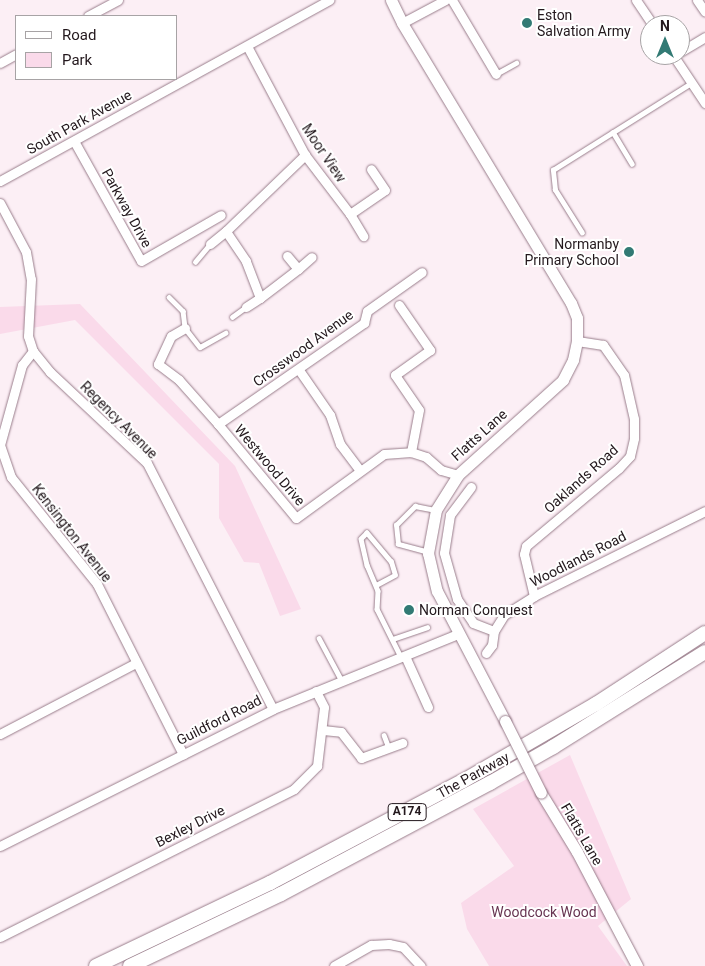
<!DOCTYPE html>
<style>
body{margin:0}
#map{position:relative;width:705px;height:966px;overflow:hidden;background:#fceff5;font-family:Roboto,sans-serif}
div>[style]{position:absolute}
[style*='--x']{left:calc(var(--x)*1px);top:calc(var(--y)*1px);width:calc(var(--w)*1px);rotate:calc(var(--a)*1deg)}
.green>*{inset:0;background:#fadaea}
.roads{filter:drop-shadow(0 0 1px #997d8b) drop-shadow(0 0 1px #997d8b)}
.service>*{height:4.5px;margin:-2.25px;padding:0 2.25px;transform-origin:2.25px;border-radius:2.25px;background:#fff}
.minor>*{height:9px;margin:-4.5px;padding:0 4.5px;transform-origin:4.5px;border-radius:4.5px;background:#fff}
.tertiary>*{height:11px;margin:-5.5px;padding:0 5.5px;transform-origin:5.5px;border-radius:5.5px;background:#fff}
.trunk>*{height:14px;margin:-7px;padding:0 7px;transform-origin:7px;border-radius:7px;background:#fff}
.bridges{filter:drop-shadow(0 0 1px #997d8b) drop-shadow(0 0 1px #997d8b)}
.tertiary-bridge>*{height:11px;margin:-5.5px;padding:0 5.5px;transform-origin:5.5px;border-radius:5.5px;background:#fff}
.dots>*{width:14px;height:14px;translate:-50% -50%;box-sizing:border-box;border:2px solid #fff;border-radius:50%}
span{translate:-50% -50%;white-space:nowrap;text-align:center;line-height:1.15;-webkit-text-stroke:4px #fff;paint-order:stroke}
.shield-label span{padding:1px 4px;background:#fff;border:1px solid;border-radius:4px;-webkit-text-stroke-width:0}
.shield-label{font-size:12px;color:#23181d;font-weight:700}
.poi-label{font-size:14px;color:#23181d}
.left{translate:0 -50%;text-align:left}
.right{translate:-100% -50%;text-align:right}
.street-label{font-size:14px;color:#23181d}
.park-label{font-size:14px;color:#673451}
.legend{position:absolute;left:15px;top:15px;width:162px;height:65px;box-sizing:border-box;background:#fff;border:1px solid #a7a3a5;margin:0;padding:6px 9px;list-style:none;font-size:15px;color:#23181d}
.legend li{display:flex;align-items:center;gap:10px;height:25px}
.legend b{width:25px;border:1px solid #a7a3a5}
.north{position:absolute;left:640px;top:15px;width:50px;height:50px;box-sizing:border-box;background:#fff;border:1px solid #a7a3a5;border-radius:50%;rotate:0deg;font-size:14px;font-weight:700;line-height:20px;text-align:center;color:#23181d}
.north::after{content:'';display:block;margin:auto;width:18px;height:22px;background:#327a74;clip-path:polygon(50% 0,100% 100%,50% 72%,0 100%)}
</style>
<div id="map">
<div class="green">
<div style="clip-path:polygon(80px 304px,235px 466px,301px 609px,280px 616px,259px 563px,244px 562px,219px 518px,219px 464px,75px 320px,0 334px,0 307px)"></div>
<div style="clip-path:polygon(570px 755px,631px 899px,598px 926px,627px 966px,489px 966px,467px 929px,461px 903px,514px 866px,473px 809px)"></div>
</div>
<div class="roads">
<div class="service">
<div style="--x:496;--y:74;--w:23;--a:-29"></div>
<div style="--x:613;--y:132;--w:37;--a:59"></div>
<div style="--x:582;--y:233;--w:51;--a:-122.1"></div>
<div style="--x:555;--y:190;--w:20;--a:-96"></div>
<div style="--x:553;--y:170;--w:163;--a:-32.2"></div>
<div style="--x:195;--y:262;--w:23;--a:-50"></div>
<div style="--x:169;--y:297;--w:20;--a:45"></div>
<div style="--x:183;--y:311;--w:17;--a:83"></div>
<div style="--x:185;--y:328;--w:24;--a:52"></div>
<div style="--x:200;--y:347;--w:29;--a:-29"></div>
<div style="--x:232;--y:317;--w:17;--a:-36"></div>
<div style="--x:427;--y:552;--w:30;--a:-165"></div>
<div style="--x:398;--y:544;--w:19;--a:-96"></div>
<div style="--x:396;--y:525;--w:27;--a:-45"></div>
<div style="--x:415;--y:506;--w:21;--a:11"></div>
<div style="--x:376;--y:585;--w:21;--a:-28"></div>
<div style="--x:395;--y:575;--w:14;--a:-107"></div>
<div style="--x:391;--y:562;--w:38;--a:-130"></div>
<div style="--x:367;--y:533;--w:8;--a:135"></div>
<div style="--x:361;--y:539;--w:27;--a:77"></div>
<div style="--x:367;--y:565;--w:28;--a:67"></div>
<div style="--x:378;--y:591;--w:18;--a:93"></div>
<div style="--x:377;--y:609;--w:54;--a:63.4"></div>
<div style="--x:319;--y:638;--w:49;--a:61.9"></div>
<div style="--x:393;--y:639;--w:36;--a:-19"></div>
<div style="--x:384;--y:735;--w:14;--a:69"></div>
</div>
<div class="minor">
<div style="--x:452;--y:0;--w:86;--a:59.3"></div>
<div style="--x:636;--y:0;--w:30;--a:56"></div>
<div style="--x:697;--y:0;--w:14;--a:56"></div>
<div style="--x:88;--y:16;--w:34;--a:-28"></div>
<div style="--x:402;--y:23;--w:49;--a:-28.1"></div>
<div style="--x:247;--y:46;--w:123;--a:62"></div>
<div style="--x:305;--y:155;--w:74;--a:52.7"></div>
<div style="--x:350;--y:214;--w:42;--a:-34.4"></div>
<div style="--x:385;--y:190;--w:25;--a:-124"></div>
<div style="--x:680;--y:52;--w:29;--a:-31"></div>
<div style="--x:673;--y:55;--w:58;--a:56.3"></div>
<div style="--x:0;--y:63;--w:18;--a:-29"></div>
<div style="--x:74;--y:141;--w:137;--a:60.8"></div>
<div style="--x:141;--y:261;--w:92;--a:-29.9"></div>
<div style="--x:0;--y:181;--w:376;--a:-28.8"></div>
<div style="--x:0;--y:203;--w:55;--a:62"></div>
<div style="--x:26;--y:252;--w:27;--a:80"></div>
<div style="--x:31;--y:279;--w:57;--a:93"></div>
<div style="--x:28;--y:336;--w:16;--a:72"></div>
<div style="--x:33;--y:351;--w:27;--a:51"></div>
<div style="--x:50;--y:372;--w:133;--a:43.2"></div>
<div style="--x:147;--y:463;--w:276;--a:62.9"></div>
<div style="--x:350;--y:214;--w:26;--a:59"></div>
<div style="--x:210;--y:244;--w:21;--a:-39"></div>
<div style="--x:298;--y:269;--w:18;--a:-41"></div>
<div style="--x:260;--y:298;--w:48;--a:-37.3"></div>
<div style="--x:298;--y:269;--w:17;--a:-130"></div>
<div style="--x:399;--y:305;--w:55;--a:55.4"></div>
<div style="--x:430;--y:350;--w:43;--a:144.5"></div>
<div style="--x:395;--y:375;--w:42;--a:55.6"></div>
<div style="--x:419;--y:410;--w:43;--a:100.8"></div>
<div style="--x:246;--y:307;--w:17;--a:-33"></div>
<div style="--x:260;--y:298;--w:40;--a:-111"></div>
<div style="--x:246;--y:261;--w:36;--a:-124"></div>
<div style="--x:226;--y:231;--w:110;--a:-43.9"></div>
<div style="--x:185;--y:328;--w:16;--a:150"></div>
<div style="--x:171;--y:336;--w:31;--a:115"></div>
<div style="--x:158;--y:364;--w:26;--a:37"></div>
<div style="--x:179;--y:380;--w:59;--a:48.4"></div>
<div style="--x:218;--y:424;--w:122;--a:50.3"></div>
<div style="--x:296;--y:518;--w:109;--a:-36"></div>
<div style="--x:384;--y:454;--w:27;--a:-4"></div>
<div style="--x:411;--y:452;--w:16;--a:18"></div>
<div style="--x:426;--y:457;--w:20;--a:41"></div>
<div style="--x:441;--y:470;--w:18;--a:16"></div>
<div style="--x:33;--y:351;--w:18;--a:128"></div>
<div style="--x:22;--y:365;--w:83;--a:105.4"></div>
<div style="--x:0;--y:445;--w:34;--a:71"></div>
<div style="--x:11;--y:477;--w:137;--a:51.2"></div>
<div style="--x:97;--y:584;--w:191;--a:63.2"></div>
<div style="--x:299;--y:370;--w:55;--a:55.4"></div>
<div style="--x:330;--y:415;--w:31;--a:71"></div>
<div style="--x:340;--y:444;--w:31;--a:53"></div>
<div style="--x:218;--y:424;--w:178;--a:-34.7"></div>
<div style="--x:364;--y:323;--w:12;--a:-76"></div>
<div style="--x:367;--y:311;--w:67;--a:-35.3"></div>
<div style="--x:471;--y:487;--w:35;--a:127"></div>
<div style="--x:450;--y:515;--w:38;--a:99"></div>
<div style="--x:444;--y:553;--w:48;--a:74.2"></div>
<div style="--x:457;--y:599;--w:29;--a:56"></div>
<div style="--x:473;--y:623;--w:22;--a:21"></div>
<div style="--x:534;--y:596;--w:43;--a:-103.4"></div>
<div style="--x:524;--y:554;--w:8;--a:-76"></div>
<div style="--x:526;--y:546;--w:121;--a:-40"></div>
<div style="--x:619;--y:468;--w:16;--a:-47"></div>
<div style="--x:630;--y:456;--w:18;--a:-77"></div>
<div style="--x:634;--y:438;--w:19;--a:-90"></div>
<div style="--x:634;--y:419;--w:45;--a:-102.8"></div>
<div style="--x:624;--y:375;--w:37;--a:-125"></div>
<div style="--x:603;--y:345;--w:26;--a:-171"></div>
<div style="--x:486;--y:653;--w:10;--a:-53"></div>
<div style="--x:492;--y:645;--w:14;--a:-82"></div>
<div style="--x:494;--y:631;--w:19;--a:-58"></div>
<div style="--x:504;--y:615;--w:36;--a:-32"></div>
<div style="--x:534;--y:596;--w:191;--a:-26.4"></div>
<div style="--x:405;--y:656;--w:56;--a:65.7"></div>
<div style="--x:323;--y:730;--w:18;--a:6"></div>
<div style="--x:341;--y:732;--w:33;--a:52"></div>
<div style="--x:361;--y:758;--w:44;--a:-20.1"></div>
<div style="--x:0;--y:734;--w:153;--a:-27.6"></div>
<div style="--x:0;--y:846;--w:305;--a:-26.6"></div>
<div style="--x:273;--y:709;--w:200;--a:-22.1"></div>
<div style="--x:0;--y:937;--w:329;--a:-26.7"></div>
<div style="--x:294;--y:789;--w:33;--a:-45"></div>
<div style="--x:317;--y:766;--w:59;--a:-83.2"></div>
<div style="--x:324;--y:707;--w:18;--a:-117"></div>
<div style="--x:334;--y:966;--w:43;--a:-29.6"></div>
<div style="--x:371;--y:945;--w:18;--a:-3"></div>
<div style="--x:389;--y:944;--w:14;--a:12"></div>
<div style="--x:403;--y:947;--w:26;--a:47"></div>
</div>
<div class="tertiary">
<div style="--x:391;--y:0;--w:25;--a:64"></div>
<div style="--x:402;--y:23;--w:327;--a:58.9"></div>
<div style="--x:571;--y:303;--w:16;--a:68"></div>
<div style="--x:577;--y:318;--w:23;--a:90"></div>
<div style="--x:577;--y:341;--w:19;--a:102"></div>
<div style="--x:573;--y:360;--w:22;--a:117"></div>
<div style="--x:563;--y:380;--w:142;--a:137.9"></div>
<div style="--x:458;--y:475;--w:41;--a:122.2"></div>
<div style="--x:436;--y:510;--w:44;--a:100.5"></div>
<div style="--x:428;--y:553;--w:39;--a:77"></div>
<div style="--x:437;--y:591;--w:147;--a:62.4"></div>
<div style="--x:541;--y:793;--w:69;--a:58.6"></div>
<div style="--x:577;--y:852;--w:129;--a:62.2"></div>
</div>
<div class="trunk">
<div style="--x:96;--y:966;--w:193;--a:-25.5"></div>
<div style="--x:270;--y:883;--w:218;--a:-27.9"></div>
<div style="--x:463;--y:781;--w:154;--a:-30.1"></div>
<div style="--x:596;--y:704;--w:130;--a:-33.1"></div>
<div style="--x:130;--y:966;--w:167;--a:-25.5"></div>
<div style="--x:281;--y:894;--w:237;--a:-28"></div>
<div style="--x:490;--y:783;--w:73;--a:-29.7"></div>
<div style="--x:553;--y:747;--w:179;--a:-32"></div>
</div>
</div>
<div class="bridges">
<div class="tertiary-bridge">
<div style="--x:505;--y:721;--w:80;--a:63.4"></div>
</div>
</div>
<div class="dots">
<div style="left:527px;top:23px;background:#327a74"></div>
<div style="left:629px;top:252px;background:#327a74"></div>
<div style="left:409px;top:610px;background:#327a74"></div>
</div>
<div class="shield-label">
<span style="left:407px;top:812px">A174</span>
</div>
<div class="poi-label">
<span class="left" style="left:537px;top:23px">Eston<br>Salvation Army</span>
<span class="right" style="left:619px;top:252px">Normanby<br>Primary School</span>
<span class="left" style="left:419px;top:610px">Norman Conquest</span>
</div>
<div class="street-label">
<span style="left:79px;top:122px;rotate:-29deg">South Park Avenue</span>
<span style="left:324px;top:153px;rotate:56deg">Moor View</span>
<span style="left:127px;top:208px;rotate:61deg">Parkway Drive</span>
<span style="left:303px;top:348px;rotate:-36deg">Crosswood Avenue</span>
<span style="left:119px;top:420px;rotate:45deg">Regency Avenue</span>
<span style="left:479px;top:435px;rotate:-42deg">Flatts Lane</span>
<span style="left:270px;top:465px;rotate:50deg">Westwood Drive</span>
<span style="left:581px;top:479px;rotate:-42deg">Oaklands Road</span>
<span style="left:72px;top:533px;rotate:52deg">Kensington Avenue</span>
<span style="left:578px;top:559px;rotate:-27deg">Woodlands Road</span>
<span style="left:219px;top:720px;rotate:-27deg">Guildford Road</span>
<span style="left:473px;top:775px;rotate:-29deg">The Parkway</span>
<span style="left:190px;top:826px;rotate:-27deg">Bexley Drive</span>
<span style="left:582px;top:834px;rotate:60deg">Flatts Lane</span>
</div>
<div class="park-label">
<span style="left:544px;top:912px">Woodcock Wood</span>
</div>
<ul class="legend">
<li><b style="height:6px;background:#fff"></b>Road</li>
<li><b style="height:14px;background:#fadaea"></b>Park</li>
</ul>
<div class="north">N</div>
</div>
